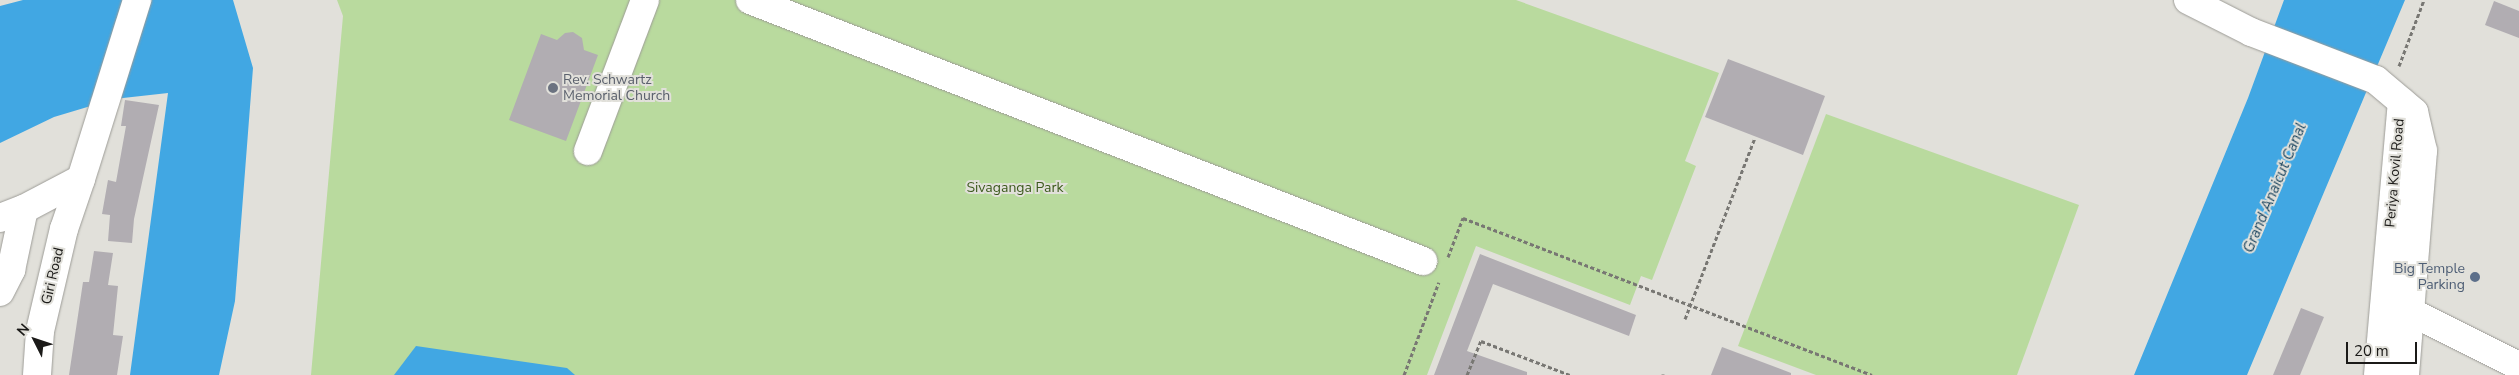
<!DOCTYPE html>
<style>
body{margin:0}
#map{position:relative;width:2519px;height:375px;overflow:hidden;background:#e1e0da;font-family:"Nunito Sans",sans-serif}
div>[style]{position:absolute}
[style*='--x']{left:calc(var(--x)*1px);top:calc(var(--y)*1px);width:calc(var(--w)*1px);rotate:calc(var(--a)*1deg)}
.green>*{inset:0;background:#b9da9e}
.water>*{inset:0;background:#41a7e3}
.building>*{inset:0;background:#b1adb2}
.path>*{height:3px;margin-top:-1.5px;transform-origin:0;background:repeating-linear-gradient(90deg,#787773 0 4px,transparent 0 6.5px)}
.roads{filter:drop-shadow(0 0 1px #9d9c97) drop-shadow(0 0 1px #9d9c97)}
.minor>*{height:28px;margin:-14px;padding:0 14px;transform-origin:14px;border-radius:14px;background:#fff}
.major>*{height:28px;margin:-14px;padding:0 14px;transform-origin:14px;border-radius:14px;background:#fff}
.dots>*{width:14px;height:14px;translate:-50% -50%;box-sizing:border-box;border:2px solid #e1e0da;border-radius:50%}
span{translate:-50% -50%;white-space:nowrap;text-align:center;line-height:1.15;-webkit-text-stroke:4px #e1e0da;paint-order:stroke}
.worship-label{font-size:14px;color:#5b616d}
.left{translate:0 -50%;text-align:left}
.street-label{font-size:14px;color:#1b1a18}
.park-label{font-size:14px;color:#3c5a1d}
.service-label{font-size:14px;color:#4e5e75}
.right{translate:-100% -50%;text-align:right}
.water-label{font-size:15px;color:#1f4862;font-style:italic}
.north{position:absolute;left:10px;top:315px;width:50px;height:50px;-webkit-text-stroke:4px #e1e0da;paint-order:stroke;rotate:311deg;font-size:14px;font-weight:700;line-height:20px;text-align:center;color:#1b1a18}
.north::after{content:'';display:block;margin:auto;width:18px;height:22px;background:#1b1a18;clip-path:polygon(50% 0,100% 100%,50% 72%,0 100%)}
.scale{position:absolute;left:2346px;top:342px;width:71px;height:22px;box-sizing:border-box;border:2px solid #1b1a18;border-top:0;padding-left:6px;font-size:15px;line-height:18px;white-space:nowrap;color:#1b1a18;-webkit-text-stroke:4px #e1e0da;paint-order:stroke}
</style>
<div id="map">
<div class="green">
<div style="clip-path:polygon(337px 0,1516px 0,1719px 73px,1685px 161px,1696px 166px,1652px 280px,1641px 276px,1630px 305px,1476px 246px,1427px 375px,311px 375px,343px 16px)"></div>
<div style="clip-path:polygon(1826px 114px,2079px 205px,2017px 375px,1816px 375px,1738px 346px)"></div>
</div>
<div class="water">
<div style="clip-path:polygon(23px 0,233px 0,253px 68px,235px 301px,219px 375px,130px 375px,168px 93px,114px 99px,54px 117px,0 143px,0 6px)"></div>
<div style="clip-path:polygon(2284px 0,2405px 0,2247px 375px,2134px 375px,2248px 98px)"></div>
<div style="clip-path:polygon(416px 346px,567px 368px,575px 375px,394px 375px)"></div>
</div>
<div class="building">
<div style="clip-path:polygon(2494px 1px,2519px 11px,2519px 38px,2485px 25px)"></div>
<div style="clip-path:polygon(573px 32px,582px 38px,584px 50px,598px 55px,566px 141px,509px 120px,541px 34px,557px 40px,565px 33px)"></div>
<div style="clip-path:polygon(1728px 59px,1825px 96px,1803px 155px,1705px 117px)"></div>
<div style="clip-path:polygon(125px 100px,159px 105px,134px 219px,132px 243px,108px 241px,110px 215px,102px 214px,108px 180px,116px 182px,126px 126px,121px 126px)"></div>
<div style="clip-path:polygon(94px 251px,113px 253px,108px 285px,118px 286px,113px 335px,123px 336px,117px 375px,69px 375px,83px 282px,89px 282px)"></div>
<div style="clip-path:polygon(1480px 254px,1636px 315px,1629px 336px,1493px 284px,1467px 351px,1527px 372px,1527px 375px,1434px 375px)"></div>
<div style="clip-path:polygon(2301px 308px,2324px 317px,2300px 375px,2273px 375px)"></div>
<div style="clip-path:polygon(1722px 347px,1791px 373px,1791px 375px,1711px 375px)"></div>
</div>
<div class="path">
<div style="--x:2399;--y:66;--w:71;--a:-69.3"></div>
<div style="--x:1448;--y:257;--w:42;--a:-69"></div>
<div style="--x:1463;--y:218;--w:438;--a:21"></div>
<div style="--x:1685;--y:319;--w:194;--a:-68.9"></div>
<div style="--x:1404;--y:375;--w:99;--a:-69.4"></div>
<div style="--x:1467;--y:375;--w:37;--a:-68"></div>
<div style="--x:1481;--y:341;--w:95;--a:20.9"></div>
<div style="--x:1663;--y:375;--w:1;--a:-90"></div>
</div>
<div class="roads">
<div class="minor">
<div style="--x:750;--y:0;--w:722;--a:21.2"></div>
<div style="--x:588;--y:151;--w:161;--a:-69.3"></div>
<div style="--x:0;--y:292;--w:25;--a:-63"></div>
<div style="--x:11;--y:270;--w:62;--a:-78"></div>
<div style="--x:37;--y:375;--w:44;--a:-86.1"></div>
<div style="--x:40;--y:331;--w:105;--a:-76.8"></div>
<div style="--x:64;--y:229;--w:53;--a:-71.2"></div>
</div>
<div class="major">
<div style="--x:2188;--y:0;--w:71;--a:26.9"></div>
<div style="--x:2251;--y:32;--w:134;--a:21"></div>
<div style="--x:2376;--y:80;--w:50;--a:40.1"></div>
<div style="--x:2414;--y:112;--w:40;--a:77"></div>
<div style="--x:2423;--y:151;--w:225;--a:94.6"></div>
<div style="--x:0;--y:218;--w:26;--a:-21"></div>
<div style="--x:24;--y:209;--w:64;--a:-27.8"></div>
<div style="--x:81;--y:179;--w:188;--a:-72.6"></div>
<div style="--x:2395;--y:304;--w:139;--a:26.6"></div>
<div style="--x:2378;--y:375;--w:274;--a:-85"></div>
</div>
</div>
<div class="dots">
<div style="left:553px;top:88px;background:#6b7280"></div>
<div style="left:2475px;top:277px;background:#5c6f8a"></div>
</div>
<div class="worship-label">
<span class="left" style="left:563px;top:88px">Rev. Schwartz<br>Memorial Church</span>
</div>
<div class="street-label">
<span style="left:2395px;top:173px;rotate:-85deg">Periya Kovil Road</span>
<span style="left:53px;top:276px;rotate:-77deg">Giri Road</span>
</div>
<div class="park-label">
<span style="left:1015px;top:188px">Sivaganga Park</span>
</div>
<div class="service-label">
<span class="right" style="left:2465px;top:277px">Big Temple<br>Parking</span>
</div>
<div class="water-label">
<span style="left:2275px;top:188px;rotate:-67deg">Grand Anaicut Canal</span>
</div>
<div class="north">N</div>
<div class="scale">20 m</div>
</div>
